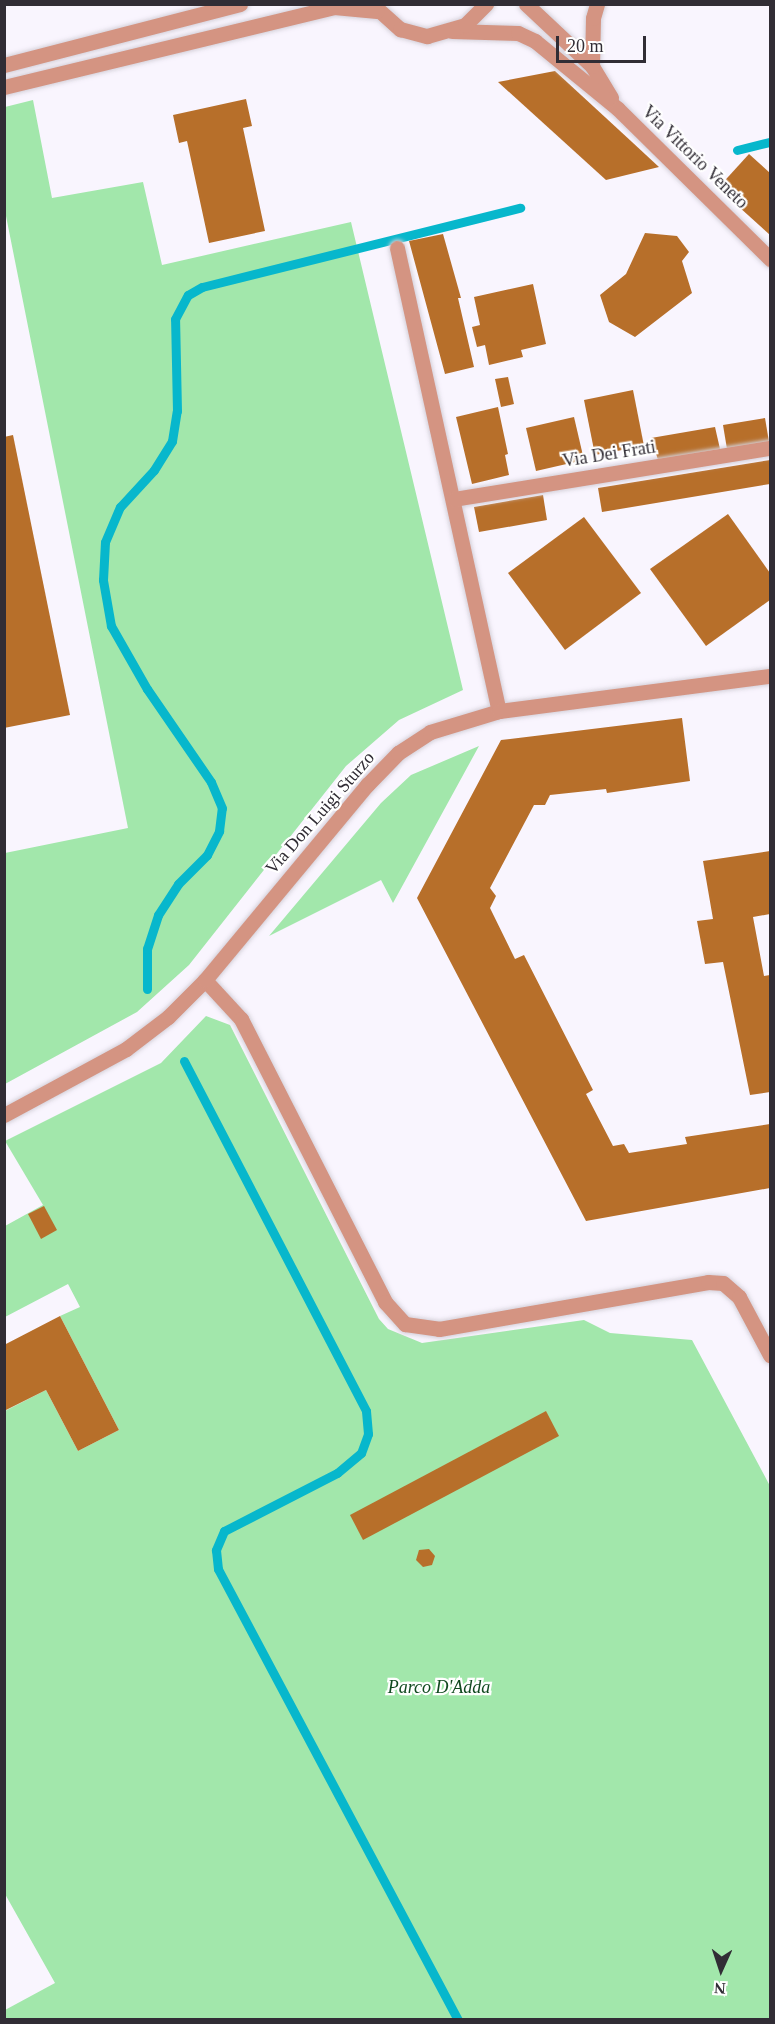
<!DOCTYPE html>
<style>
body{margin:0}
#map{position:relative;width:775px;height:2024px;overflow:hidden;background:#f9f5fe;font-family:Georgia,serif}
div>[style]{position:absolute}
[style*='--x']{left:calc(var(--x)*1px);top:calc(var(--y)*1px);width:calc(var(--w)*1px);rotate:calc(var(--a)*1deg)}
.green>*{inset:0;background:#a2e7ab}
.stream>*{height:9px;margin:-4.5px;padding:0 4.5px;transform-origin:4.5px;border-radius:4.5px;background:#07b7cc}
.building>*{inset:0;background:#b76f2a}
.roads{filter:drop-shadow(0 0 2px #d5d1da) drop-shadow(0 0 2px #d5d1da)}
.service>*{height:15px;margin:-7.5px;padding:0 7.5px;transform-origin:7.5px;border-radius:7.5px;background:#d49482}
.minor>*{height:15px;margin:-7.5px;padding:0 7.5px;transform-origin:7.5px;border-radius:7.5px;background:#d49482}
.tertiary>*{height:15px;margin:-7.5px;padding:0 7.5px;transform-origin:7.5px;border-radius:7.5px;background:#d49482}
span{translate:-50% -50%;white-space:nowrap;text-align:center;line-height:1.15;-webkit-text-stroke:4.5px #fff;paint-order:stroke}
.street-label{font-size:18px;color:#312d35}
.park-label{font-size:18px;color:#10491f;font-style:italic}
.frame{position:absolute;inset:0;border:6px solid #312d35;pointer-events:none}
.north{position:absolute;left:691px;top:1940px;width:60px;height:60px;-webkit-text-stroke:4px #fff;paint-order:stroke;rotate:183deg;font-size:16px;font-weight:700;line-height:24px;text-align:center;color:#312d35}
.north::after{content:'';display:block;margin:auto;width:21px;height:27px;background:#312d35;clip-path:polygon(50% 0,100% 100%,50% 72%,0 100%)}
.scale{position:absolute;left:556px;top:36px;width:90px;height:27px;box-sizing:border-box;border:3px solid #312d35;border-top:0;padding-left:8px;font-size:18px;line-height:21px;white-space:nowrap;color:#312d35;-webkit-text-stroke:4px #fff;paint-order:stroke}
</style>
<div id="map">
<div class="green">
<div style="clip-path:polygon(33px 100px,52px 198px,143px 182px,162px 265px,351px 222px,463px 690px,399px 720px,346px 766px,189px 965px,137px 1012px,5px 1084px,5px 853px,128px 828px,5px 211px,5px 107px)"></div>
<div style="clip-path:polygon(479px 746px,393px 903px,381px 880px,269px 936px,381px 803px,411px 775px)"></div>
<div style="clip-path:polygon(206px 1016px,230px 1025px,379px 1319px,388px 1329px,422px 1343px,584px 1320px,610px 1333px,692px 1340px,770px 1486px,770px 2019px,5px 2019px,5px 2010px,55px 1983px,5px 1894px,5px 1411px,46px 1390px,78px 1451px,119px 1430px,60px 1316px,80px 1307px,68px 1284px,5px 1317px,5px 1226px,43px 1205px,5px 1141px,161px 1063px)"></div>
</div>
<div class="stream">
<div style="--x:737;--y:150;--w:34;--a:-14"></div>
<div style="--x:147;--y:989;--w:40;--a:-90"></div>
<div style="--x:147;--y:949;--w:36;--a:-72"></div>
<div style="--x:158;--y:915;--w:37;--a:-57"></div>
<div style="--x:178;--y:884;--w:41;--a:-45"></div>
<div style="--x:207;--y:855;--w:27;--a:-63"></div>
<div style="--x:219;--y:831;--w:23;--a:-83"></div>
<div style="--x:222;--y:808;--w:28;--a:-113"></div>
<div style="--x:211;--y:782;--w:113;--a:-124.5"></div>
<div style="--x:147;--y:689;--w:73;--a:-119.7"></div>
<div style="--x:111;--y:626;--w:47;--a:-99.9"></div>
<div style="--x:103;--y:580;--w:38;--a:-87"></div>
<div style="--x:105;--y:542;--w:38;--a:-67"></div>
<div style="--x:120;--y:507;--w:50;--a:-47.4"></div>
<div style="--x:154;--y:470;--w:34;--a:-58"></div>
<div style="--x:172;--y:441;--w:30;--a:-81"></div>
<div style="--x:177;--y:411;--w:92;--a:-91.2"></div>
<div style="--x:175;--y:319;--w:27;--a:-62"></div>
<div style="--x:188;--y:295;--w:16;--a:-30"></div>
<div style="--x:202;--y:287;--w:328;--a:-14"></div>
<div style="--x:184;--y:1061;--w:394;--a:62.5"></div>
<div style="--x:366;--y:1411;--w:23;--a:85"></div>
<div style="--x:368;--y:1434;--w:20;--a:110"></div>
<div style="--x:361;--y:1453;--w:31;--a:140"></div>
<div style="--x:337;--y:1473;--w:127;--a:152.8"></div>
<div style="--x:224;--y:1531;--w:21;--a:113"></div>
<div style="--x:216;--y:1550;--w:19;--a:84"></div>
<div style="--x:218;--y:1569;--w:511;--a:61.98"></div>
</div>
<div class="building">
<div style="clip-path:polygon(555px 71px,632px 142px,659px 167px,606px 180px,498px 82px)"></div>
<div style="clip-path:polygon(246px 99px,252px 126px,243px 128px,265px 231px,209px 243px,187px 141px,179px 143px,173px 115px)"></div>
<div style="clip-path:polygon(749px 154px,770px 173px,770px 235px,718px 188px)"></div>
<div style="clip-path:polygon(645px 233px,677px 236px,689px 252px,682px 261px,692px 293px,635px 337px,609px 322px,600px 295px,626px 274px)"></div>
<div style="clip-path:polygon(443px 234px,461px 298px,458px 298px,474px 367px,445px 374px,409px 241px)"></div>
<div style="clip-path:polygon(533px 284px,546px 344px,521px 350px,523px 357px,489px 365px,485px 345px,477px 347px,472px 327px,480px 325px,474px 297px)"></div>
<div style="clip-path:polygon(508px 377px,514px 404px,501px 407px,495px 379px)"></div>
<div style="clip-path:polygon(633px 390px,644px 446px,595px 455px,584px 400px)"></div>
<div style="clip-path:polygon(498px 407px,508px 454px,505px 455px,509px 475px,472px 484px,456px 417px)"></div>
<div style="clip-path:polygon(574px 417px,584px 460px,536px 471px,526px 428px)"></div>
<div style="clip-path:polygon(765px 418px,769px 442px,727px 449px,723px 425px)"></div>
<div style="clip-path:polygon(715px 427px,720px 449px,658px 460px,651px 438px)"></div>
<div style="clip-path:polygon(13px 435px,70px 715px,4px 728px,4px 437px)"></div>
<div style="clip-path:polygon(770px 460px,770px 484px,602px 512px,598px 488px)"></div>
<div style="clip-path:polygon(543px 495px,547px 520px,479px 532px,474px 507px)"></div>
<div style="clip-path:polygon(728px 514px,770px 573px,770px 600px,706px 646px,650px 569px)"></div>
<div style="clip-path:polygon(584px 517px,641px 593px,565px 650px,508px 573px)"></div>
<div style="clip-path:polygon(682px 718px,690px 781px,607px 793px,606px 789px,550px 795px,545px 805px,534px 805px,490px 888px,496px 896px,490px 908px,515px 959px,524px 955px,593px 1090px,586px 1094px,613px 1146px,624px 1144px,629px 1153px,687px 1144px,685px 1137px,770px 1124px,770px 1188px,586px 1221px,417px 898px,501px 740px)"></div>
<div style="clip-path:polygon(770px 851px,770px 914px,753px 917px,764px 976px,770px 975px,770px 1092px,750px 1095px,723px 962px,705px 964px,697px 921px,713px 919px,703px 861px)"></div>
<div style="clip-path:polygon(44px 1206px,57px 1230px,41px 1239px,28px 1214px)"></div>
<div style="clip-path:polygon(60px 1316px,119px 1430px,78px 1451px,46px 1390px,4px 1411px,4px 1345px)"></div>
<div style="clip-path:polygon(546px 1411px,559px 1436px,363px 1540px,350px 1515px)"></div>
<div style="clip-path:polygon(429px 1549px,435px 1556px,432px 1565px,423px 1567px,416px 1560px,419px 1550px)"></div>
</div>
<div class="roads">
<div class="service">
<div style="--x:205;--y:980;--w:53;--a:47.3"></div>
<div style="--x:241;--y:1019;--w:318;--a:63"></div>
<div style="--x:385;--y:1302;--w:30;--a:48"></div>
<div style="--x:405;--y:1324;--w:34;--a:8"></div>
<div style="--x:439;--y:1329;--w:273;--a:-9.9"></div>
<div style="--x:708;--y:1282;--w:15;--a:4"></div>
<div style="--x:723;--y:1283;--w:21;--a:41"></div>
<div style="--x:739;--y:1297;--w:66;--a:61.9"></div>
</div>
<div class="minor">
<div style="--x:526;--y:4;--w:91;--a:43.2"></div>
<div style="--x:592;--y:66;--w:37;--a:59"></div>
<div style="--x:452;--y:31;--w:66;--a:1.7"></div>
<div style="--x:518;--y:33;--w:19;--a:25"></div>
<div style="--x:535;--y:41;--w:107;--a:39.3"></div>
<div style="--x:618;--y:109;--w:214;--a:44.6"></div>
<div style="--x:592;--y:66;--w:48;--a:-88.8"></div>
<div style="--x:593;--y:18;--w:15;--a:-74"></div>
<div style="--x:397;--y:248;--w:474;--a:77.6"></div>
<div style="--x:454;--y:499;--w:320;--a:-9.2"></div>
<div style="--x:4;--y:1115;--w:139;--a:-28.4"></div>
<div style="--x:126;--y:1049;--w:53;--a:-37.3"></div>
<div style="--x:168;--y:1017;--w:52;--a:-45"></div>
<div style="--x:205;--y:980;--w:254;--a:-50.3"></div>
<div style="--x:367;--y:785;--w:45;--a:-45.9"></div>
<div style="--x:398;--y:753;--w:38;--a:-33"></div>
<div style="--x:430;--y:732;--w:72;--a:-16.9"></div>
<div style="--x:499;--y:711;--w:273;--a:-7.4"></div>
</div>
<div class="tertiary">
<div style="--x:372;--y:4;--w:38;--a:42"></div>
<div style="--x:400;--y:29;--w:28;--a:15"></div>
<div style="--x:427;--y:36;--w:40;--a:-16"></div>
<div style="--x:465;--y:25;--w:30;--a:-45"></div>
<div style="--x:4;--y:65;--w:244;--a:-14.5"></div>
<div style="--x:4;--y:87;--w:340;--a:-13.6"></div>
<div style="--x:334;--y:7;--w:43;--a:5.3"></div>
</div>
</div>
<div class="street-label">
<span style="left:695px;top:157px;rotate:44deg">Via Vittorio Veneto</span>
<span style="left:609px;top:454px;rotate:-9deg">Via Dei Frati</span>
<span style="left:320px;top:813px;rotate:-49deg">Via Don Luigi Sturzo</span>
</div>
<div class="park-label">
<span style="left:439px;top:1687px">Parco D'Adda</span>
</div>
<div class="frame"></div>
<div class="north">N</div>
<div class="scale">20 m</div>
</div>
